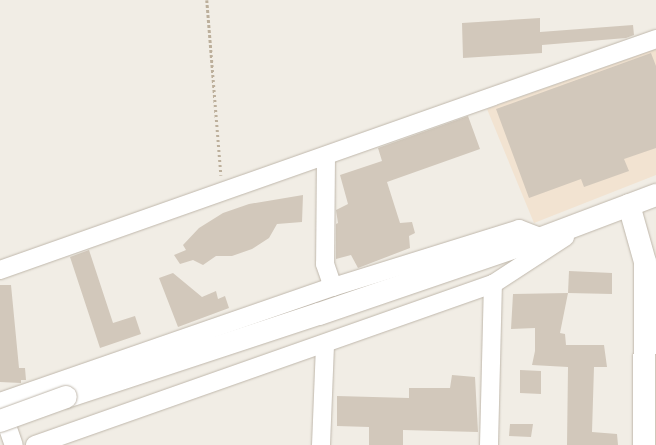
<!DOCTYPE html>
<style>
body{margin:0}
#map{position:relative;width:656px;height:445px;overflow:hidden;background:#f1ede5;font-family:Figtree,sans-serif}
div>[style]{position:absolute}
[style*='--x']{left:calc(var(--x)*1px);top:calc(var(--y)*1px);width:calc(var(--w)*1px);rotate:calc(var(--a)*1deg)}
.commercial>*{inset:0;background:#f2e3d1}
.building>*{inset:0;background:#d2c8bb}
.path>*{height:2.5px;margin-top:-1.25px;transform-origin:0;background:repeating-linear-gradient(90deg,#bcaf9b 0 2.5px,transparent 0 5px)}
.roads{filter:drop-shadow(0 0 1px #bfb7ab) drop-shadow(0 0 1px #bfb7ab)}
.minor>*{height:18px;margin:-9px;padding:0 9px;transform-origin:9px;border-radius:9px;background:#fff}
.tertiary>*{height:22px;margin:-11px;padding:0 11px;transform-origin:11px;border-radius:11px;background:#fff}
.bridges{filter:drop-shadow(0 0 1px #bfb7ab) drop-shadow(0 0 1px #bfb7ab)}
.tertiary-bridge>*{height:22px;margin:-11px;padding:0 11px;transform-origin:11px;border-radius:11px;background:#fff}
span{translate:-50% -50%;white-space:nowrap;text-align:center;line-height:1.15;-webkit-text-stroke:4px #fff;paint-order:stroke}
</style>
<div id="map">
<div class="commercial">
<div style="clip-path:polygon(656px 49px,656px 175px,534px 223px,487px 109px)"></div>
<div style="clip-path:polygon(655px 208px,656px 445px,654px 445px)"></div>
</div>
<div class="building">
<div style="clip-path:polygon(540px 18px,540px 32px,633px 25px,634px 35px,626px 38px,542px 45px,542px 53px,463px 58px,462px 23px)"></div>
<div style="clip-path:polygon(651px 53px,656px 66px,656px 148px,624px 159px,629px 171px,584px 187px,581px 179px,529px 198px,496px 109px)"></div>
<div style="clip-path:polygon(468px 116px,480px 149px,387px 182px,400px 223px,412px 222px,415px 233px,409px 236px,410px 248px,358px 268px,351px 255px,336px 259px,336px 224px,338px 223px,336px 210px,348px 204px,340px 175px,382px 161px,378px 148px)"></div>
<div style="clip-path:polygon(303px 195px,302px 222px,277px 224px,269px 238px,252px 249px,232px 256px,216px 256px,203px 265px,193px 260px,180px 264px,174px 255px,186px 250px,183px 245px,199px 228px,223px 213px,249px 204px)"></div>
<div style="clip-path:polygon(89px 250px,113px 323px,135px 316px,141px 334px,100px 348px,70px 257px)"></div>
<div style="clip-path:polygon(569px 271px,612px 273px,612px 294px,568px 293px)"></div>
<div style="clip-path:polygon(173px 273px,202px 297px,216px 291px,218px 299px,225px 296px,229px 308px,178px 327px,159px 278px)"></div>
<div style="clip-path:polygon(0 285px,11px 285px,19px 368px,25px 368px,26px 380px,21px 380px,21px 383px,0 382px)"></div>
<div style="clip-path:polygon(568px 293px,560px 333px,565px 334px,566px 345px,604px 345px,607px 367px,594px 367px,592px 432px,617px 434px,618px 445px,567px 445px,568px 367px,532px 365px,535px 351px,535px 328px,511px 329px,513px 294px)"></div>
<div style="clip-path:polygon(520px 370px,541px 371px,541px 394px,520px 393px)"></div>
<div style="clip-path:polygon(452px 375px,475px 377px,478px 432px,403px 430px,403px 445px,369px 445px,369px 427px,337px 426px,337px 396px,409px 398px,409px 388px,450px 388px)"></div>
<div style="clip-path:polygon(510px 424px,533px 424px,531px 437px,509px 436px)"></div>
</div>
<div class="path">
<div style="--x:207;--y:0;--w:176;--a:85.4"></div>
</div>
<div class="roads">
<div class="minor">
<div style="--x:326;--y:157;--w:107;--a:90.5"></div>
<div style="--x:325;--y:264;--w:24;--a:71"></div>
<div style="--x:0;--y:270;--w:695;--a:-19.4"></div>
<div style="--x:0;--y:402;--w:352;--a:-19.1"></div>
<div style="--x:333;--y:287;--w:195;--a:-17.3"></div>
<div style="--x:519;--y:229;--w:25;--a:21"></div>
<div style="--x:1;--y:408;--w:39;--a:71"></div>
<div style="--x:35;--y:445;--w:485;--a:-19.4"></div>
<div style="--x:321;--y:445;--w:101;--a:-87.7"></div>
<div style="--x:489;--y:445;--w:161;--a:-88.6"></div>
<div style="--x:493;--y:284;--w:86;--a:-33.1"></div>
</div>
<div class="tertiary">
<div style="--x:629;--y:205;--w:59;--a:74.3"></div>
<div style="--x:645;--y:262;--w:183;--a:90.3"></div>
<div style="--x:66;--y:397;--w:266;--a:-18.2"></div>
<div style="--x:319;--y:314;--w:236;--a:-18.8"></div>
<div style="--x:542;--y:238;--w:122;--a:-20.7"></div>
</div>
</div>
<div class="bridges">
<div class="tertiary-bridge">
<div style="--x:0;--y:421;--w:70;--a:-20"></div>
</div>
</div>
</div>
